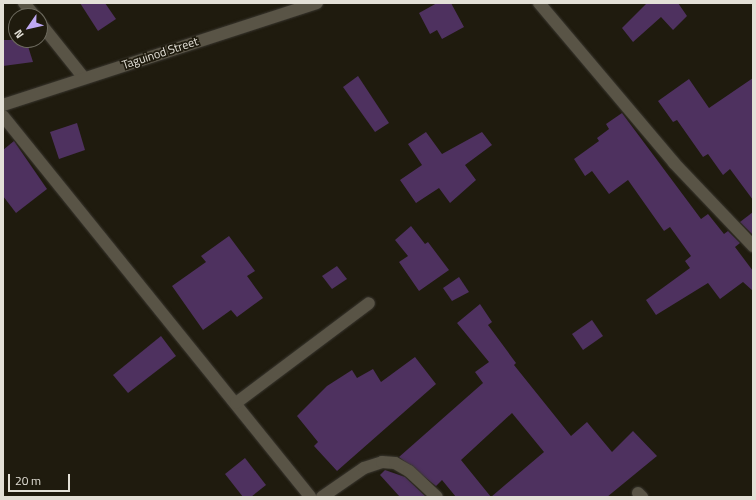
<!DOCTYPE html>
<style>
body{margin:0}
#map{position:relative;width:756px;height:500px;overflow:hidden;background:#1f1b0e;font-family:"Titillium Web",sans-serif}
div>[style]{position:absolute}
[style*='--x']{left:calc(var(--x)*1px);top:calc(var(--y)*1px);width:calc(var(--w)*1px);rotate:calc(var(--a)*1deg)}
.building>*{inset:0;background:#4e315f}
.roads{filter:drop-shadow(0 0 1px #39362f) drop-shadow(0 0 1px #39362f)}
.street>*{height:12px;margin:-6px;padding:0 6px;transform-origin:6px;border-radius:6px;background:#595446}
.secondary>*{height:12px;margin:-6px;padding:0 6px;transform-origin:6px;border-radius:6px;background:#595446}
span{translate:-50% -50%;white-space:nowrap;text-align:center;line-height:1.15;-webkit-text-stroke:3.5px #1f1b0e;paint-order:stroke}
.street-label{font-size:12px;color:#e3e0d7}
.frame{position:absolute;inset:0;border:4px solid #e3e0d7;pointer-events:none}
.north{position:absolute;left:8px;top:8px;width:40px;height:40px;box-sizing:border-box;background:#1f1b0e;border:1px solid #6d6a5e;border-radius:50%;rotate:236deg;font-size:11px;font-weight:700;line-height:16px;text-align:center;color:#e3e0d7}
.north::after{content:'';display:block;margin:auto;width:14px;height:18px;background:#bfa9f4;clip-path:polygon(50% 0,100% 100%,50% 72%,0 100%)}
.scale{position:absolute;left:8px;top:474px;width:62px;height:18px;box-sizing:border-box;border:2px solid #e3e0d7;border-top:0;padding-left:5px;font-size:12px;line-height:14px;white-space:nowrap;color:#e3e0d7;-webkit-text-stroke:3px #1f1b0e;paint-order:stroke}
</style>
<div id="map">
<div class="building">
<div style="clip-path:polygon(80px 3px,105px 3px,116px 19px,98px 31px)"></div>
<div style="clip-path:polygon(437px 3px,451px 3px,464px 27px,442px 39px,437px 30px,430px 34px,419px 13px)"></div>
<div style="clip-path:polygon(647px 3px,678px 3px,687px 16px,673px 30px,661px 17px,633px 42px,622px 28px)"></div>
<div style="clip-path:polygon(3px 40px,26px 40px,33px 62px,3px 66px)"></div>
<div style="clip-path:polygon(358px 76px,389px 123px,375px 132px,343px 87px)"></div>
<div style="clip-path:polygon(753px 78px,753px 200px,730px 169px,723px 175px,708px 154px,703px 157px,677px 120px,673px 122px,658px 101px,689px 79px,709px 108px)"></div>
<div style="clip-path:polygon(622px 113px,701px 219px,708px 214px,724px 234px,728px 231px,740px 243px,735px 247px,753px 271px,753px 291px,743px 282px,720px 299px,708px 283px,656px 315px,646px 300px,690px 268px,685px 261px,691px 256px,670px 227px,664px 231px,628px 180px,609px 194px,592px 171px,585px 176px,574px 159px,599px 141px,597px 138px,609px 129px,606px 124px)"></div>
<div style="clip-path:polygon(77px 123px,85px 150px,59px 159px,50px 132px)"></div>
<div style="clip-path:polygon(426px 132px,442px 154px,482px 132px,492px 145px,465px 165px,476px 180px,450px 203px,439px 188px,416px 203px,400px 180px,422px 165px,408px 144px)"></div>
<div style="clip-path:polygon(14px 141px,47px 189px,16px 213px,3px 196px,3px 150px)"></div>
<div style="clip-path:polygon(753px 212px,753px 233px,752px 234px,740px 222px)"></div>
<div style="clip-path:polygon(411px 226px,425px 244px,428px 242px,449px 270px,419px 291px,399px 262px,408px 256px,395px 240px)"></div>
<div style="clip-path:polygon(229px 236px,255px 271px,247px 276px,263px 298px,237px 317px,231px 310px,203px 330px,172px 286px,206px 262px,201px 256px)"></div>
<div style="clip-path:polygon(337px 266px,347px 279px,332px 289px,322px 276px)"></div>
<div style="clip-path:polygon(459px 277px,469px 292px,452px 301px,443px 288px)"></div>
<div style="clip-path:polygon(evenodd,480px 304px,492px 322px,488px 325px,516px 363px,514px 365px,571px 436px,587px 422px,612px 452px,633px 431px,657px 456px,607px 497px,456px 497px,442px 480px,436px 486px,399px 457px,483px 383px,475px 372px,489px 362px,457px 323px,480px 304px,512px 413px,544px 452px,491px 497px,461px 460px,512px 413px)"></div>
<div style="clip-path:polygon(592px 320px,603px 336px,583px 350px,572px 334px)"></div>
<div style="clip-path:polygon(161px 336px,176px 356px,128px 393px,113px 375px)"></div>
<div style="clip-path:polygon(415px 357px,436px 384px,337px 471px,314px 446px,318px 442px,297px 416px,327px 386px,352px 370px,357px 378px,373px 369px,381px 382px)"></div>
<div style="clip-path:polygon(245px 458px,266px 485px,251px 497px,243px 497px,225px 474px)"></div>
<div style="clip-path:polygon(385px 470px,405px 477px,425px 496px,400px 497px,380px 475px)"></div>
</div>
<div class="roads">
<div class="street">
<div style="--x:24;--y:3;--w:17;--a:50"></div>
<div style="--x:539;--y:3;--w:209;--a:49.8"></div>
<div style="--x:674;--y:163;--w:115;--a:46.4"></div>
<div style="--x:40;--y:23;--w:70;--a:51.3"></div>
<div style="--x:3;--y:116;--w:489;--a:51.1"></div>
<div style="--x:236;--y:403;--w:166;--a:-36.9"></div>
<div style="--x:638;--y:493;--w:6;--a:45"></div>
<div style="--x:322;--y:497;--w:51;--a:-34.6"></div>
<div style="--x:364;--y:468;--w:19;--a:-18"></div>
<div style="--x:382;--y:462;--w:13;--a:4"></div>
<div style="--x:395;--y:463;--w:16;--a:30"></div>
<div style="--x:409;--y:471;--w:38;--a:43"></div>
</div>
<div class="secondary">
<div style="--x:3;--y:105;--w:330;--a:-18"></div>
</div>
</div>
<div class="street-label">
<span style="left:160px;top:53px;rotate:-18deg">Taguinod Street</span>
</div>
<div class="frame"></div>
<div class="north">N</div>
<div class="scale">20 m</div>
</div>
